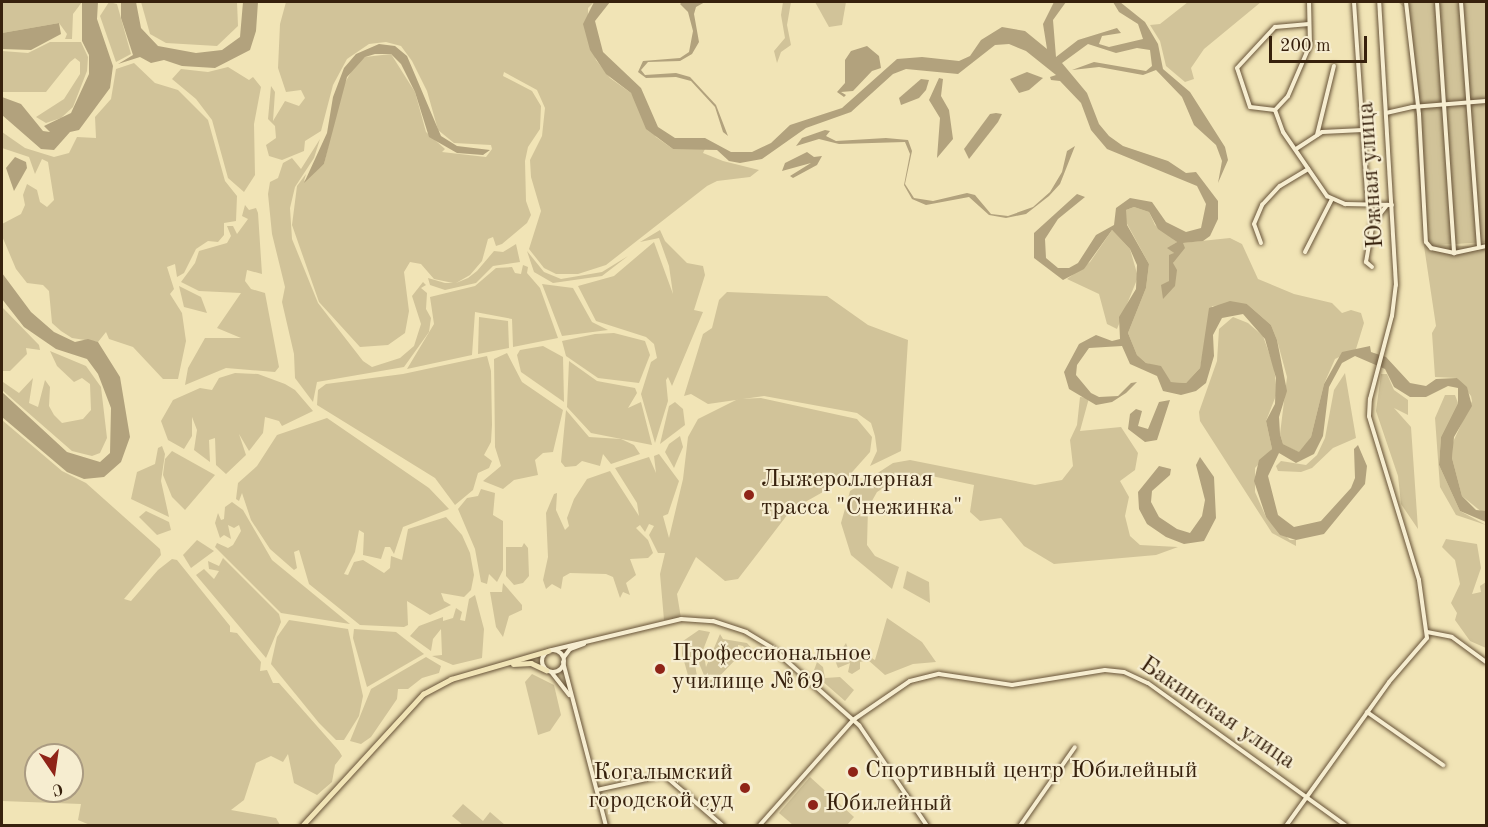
<!DOCTYPE html>
<meta charset="utf-8">
<style>
body{margin:0}
#map{position:relative;width:1488px;height:827px;overflow:hidden;background:#f1e4b6;font-family:"Old Standard TT",serif}
div>[style]{position:absolute}
[style*='--x']{left:calc(var(--x)*1px);top:calc(var(--y)*1px);width:calc(var(--w)*1px);rotate:calc(var(--a)*1deg)}
.green>*{inset:0;background:#d1c399}
.water>*{inset:0;background:#b2a27d}
.roads{filter:drop-shadow(0 0 2px #665237) drop-shadow(0 0 2px #665237)}
.minor>*{height:4px;margin:-2px;padding:0 2px;transform-origin:2px;border-radius:2px;background:#f6edd0}
.minor>.ring{margin:-2px;padding:0;box-sizing:content-box;background:none;border:4px solid #f6edd0;border-radius:50%}
.major>*{height:4.5px;margin:-2.25px;padding:0 2.25px;transform-origin:2.25px;border-radius:2.25px;background:#f1e4b6}
.dots>*{width:16px;height:16px;translate:-50% -50%;box-sizing:border-box;border:3px solid #f6edd0;border-radius:50%}
span{translate:-50% -50%;white-space:nowrap;text-align:center;line-height:1.15;-webkit-text-stroke:4.5px #f6edd0;paint-order:stroke}
.street-label{font-size:24px;color:#37210d}
.poi-label{font-size:24px;color:#37210d}
.left{translate:0 -50%;text-align:left}
.right{translate:-100% -50%;text-align:right}
.frame{position:absolute;inset:0;border:3px solid #37210d;pointer-events:none}
.north{position:absolute;left:24px;top:743px;width:60px;height:60px;box-sizing:border-box;background:#f6edd0;border:2px solid #aa9b82;border-radius:50%;rotate:167deg;font-size:16px;font-weight:700;line-height:24px;text-align:center;color:#37210d}
.north::after{content:'';display:block;margin:auto;width:21px;height:27px;background:#8f2418;clip-path:polygon(50% 0,100% 100%,50% 72%,0 100%)}
.scale{position:absolute;left:1269px;top:36px;width:98px;height:27px;box-sizing:border-box;border:3px solid #37210d;border-top:0;padding-left:8px;font-size:18px;line-height:21px;white-space:nowrap;color:#37210d;-webkit-text-stroke:4px #f6edd0;paint-order:stroke}
</style>
<div id="map">
<div class="green">
<div style="clip-path:polygon(2px 2px,82px 2px,73px 14px,72px 39px,65px 39px,67px 34px,59px 23px,2px 33px)"></div>
<div style="clip-path:polygon(109px 2px,117px 4px,131px 54px,116px 62px,100px 16px)"></div>
<div style="clip-path:polygon(141px 2px,237px 2px,238px 26px,217px 46px,166px 43px,150px 34px)"></div>
<div style="clip-path:polygon(286px 2px,594px 2px,588px 8px,588px 35px,596px 60px,610px 78px,631px 93px,656px 137px,673px 149px,705px 149px,703px 153px,723px 161px,759px 170px,750px 177px,717px 181px,707px 186px,606px 265px,578px 274px,556px 274px,544px 268px,529px 249px,541px 211px,531px 177px,530px 160px,542px 136px,545px 108px,537px 90px,504px 72px,503px 76px,532px 91px,541px 106px,540px 129px,528px 147px,525px 161px,526px 201px,531px 215px,527px 223px,502px 244px,496px 246px,493px 237px,488px 239px,482px 261px,470px 275px,456px 283px,468px 278px,477px 271px,494px 251px,503px 252px,516px 244px,520px 262px,493px 266px,476px 283px,445px 290px,430px 285px,428px 278px,445px 283px,453px 283px,434px 279px,421px 264px,410px 262px,404px 272px,409px 311px,405px 333px,388px 345px,360px 347px,319px 302px,292px 225px,297px 186px,306px 174px,304px 181px,324px 164px,342px 88px,355px 65px,365px 57px,391px 54px,415px 92px,426px 132px,445px 149px,442px 152px,486px 157px,492px 149px,491px 145px,454px 143px,438px 130px,427px 91px,412px 61px,401px 46px,386px 42px,369px 44px,347px 59px,333px 85px,321px 131px,305px 141px,304px 151px,282px 160px,269px 156px,266px 145px,276px 138px,275px 126px,268px 119px,271px 86px,275px 92px,273px 121px,285px 101px,299px 106px,305px 98px,301px 90px,286px 92px,278px 68px,280px 24px)"></div>
<div style="clip-path:polygon(783px 2px,791px 2px,787px 25px,791px 45px,781px 52px,777px 63px,774px 51px,785px 38px,781px 15px)"></div>
<div style="clip-path:polygon(815px 2px,846px 2px,842px 25px,829px 27px)"></div>
<div style="clip-path:polygon(1188px 2px,1261px 2px,1204px 49px,1191px 68px,1194px 79px,1185px 82px,1166px 66px,1160px 41px,1150px 25px,1160px 24px)"></div>
<div style="clip-path:polygon(1398px 2px,1486px 2px,1486px 242px,1440px 245px,1486px 247px,1486px 511px,1483px 513px,1462px 496px,1452px 458px,1453px 442px,1472px 401px,1471px 396px,1457px 378px,1435px 377px,1432px 333px,1436px 326px,1424px 246px,1406px 9px)"></div>
<div style="clip-path:polygon(50px 42px,81px 42px,88px 57px,87px 71px,73px 107px,61px 118px,46px 123px,36px 117px,64px 99px,80px 74px,80px 62px,75px 58px,70px 62px,46px 92px,2px 92px,2px 51px,28px 53px)"></div>
<div style="clip-path:polygon(134px 63px,155px 83px,178px 90px,208px 120px,225px 181px,237px 196px,236px 221px,224px 223px,224px 235px,218px 242px,208px 241px,196px 249px,184px 273px,177px 277px,175px 264px,167px 267px,174px 289px,170px 294px,182px 313px,186px 341px,178px 379px,163px 379px,133px 347px,109px 339px,106px 332px,98px 342px,72px 338px,61px 331px,52px 323px,49px 291px,43px 285px,27px 283px,16px 269px,2px 236px,2px 224px,21px 214px,25px 205px,23px 195px,27px 184px,37px 190px,40px 202px,47px 207px,54px 200px,48px 162px,42px 159px,35px 174px,29px 157px,2px 148px,2px 132px,25px 148px,54px 157px,69px 153px,77px 137px,96px 138px,95px 117px,111px 99px,116px 69px)"></div>
<div style="clip-path:polygon(228px 67px,249px 80px,253px 77px,261px 87px,254px 124px,255px 175px,244px 192px,228px 178px,212px 120px,196px 99px,172px 79px,181px 69px,208px 72px)"></div>
<div style="clip-path:polygon(320px 139px,314px 158px,295px 187px,290px 208px,292px 239px,318px 303px,363px 361px,372px 367px,400px 358px,414px 346px,421px 324px,412px 296px,423px 282px,426px 285px,421px 288px,427px 293px,426px 309px,431px 318px,429px 332px,404px 367px,317px 382px,313px 402px,295px 378px,294px 354px,282px 302px,285px 287px,272px 234px,268px 194px,270px 182px,278px 178px,283px 163px,292px 158px,301px 169px)"></div>
<div style="clip-path:polygon(245px 205px,249px 210px,256px 208px,258px 213px,262px 274px,247px 270px,245px 281px,251px 289px,265px 293px,279px 367px,275px 372px,226px 368px,185px 385px,188px 368px,205px 338px,241px 338px,217px 328px,241px 293px,199px 291px,181px 282px,195px 263px,199px 251px,227px 243px,231px 236px,227px 226px,233px 226px,237px 234px,248px 219px,242px 216px)"></div>
<div style="clip-path:polygon(1134px 207px,1149px 212px,1155px 225px,1177px 242px,1168px 248px,1174px 253px,1169px 281px,1162px 293px,1173px 288px,1173px 263px,1182px 243px,1230px 238px,1242px 244px,1258px 279px,1294px 294px,1332px 303px,1342px 313px,1351px 310px,1361px 313px,1364px 323px,1356px 349px,1335px 359px,1324px 384px,1311px 437px,1300px 453px,1283px 444px,1280px 434px,1287px 377px,1277px 340px,1271px 325px,1247px 304px,1212px 306px,1200px 368px,1186px 383px,1171px 382px,1156px 366px,1146px 363px,1137px 355px,1128px 333px,1146px 288px,1149px 264px,1126px 222px,1126px 210px)"></div>
<div style="clip-path:polygon(660px 230px,665px 241px,687px 263px,703px 266px,705px 275px,694px 310px,703px 312px,672px 386px,668px 377px,666px 380px,668px 401px,655px 443px,641px 394px,651px 362px,657px 358px,654px 344px,646px 337px,596px 321px,578px 286px,614px 276px,654px 242px,673px 294px,669px 266px,659px 238px,640px 242px)"></div>
<div style="clip-path:polygon(1112px 230px,1130px 249px,1138px 277px,1117px 329px,1107px 324px,1099px 294px,1067px 279px,1090px 262px)"></div>
<div style="clip-path:polygon(527px 251px,544px 272px,561px 279px,602px 272px,628px 256px,602px 276px,553px 283px,534px 272px)"></div>
<div style="clip-path:polygon(523px 265px,528px 267px,527px 273px,540px 288px,558px 338px,513px 347px,512px 319px,475px 312px,472px 355px,407px 369px,434px 324px,430px 297px,475px 286px,496px 268px,512px 267px,515px 273px,521px 274px)"></div>
<div style="clip-path:polygon(542px 284px,573px 288px,592px 322px,608px 330px,562px 336px)"></div>
<div style="clip-path:polygon(179px 286px,201px 297px,207px 313px,184px 307px)"></div>
<div style="clip-path:polygon(727px 292px,827px 296px,868px 325px,908px 340px,901px 451px,870px 466px,877px 451px,875px 436px,871px 423px,857px 413px,764px 396px,708px 404px,691px 394px,684px 396px,703px 334px,712px 328px,719px 300px)"></div>
<div style="clip-path:polygon(2px 307px,39px 345px,40px 350px,26px 348px,27px 354px,10px 371px,2px 371px)"></div>
<div style="clip-path:polygon(479px 317px,508px 321px,509px 348px,478px 354px)"></div>
<div style="clip-path:polygon(1233px 317px,1248px 323px,1263px 336px,1274px 367px,1277px 393px,1266px 421px,1272px 449px,1255px 468px,1255px 492px,1266px 517px,1290px 540px,1296px 540px,1296px 546px,1272px 533px,1200px 421px,1199px 412px,1217px 361px,1219px 329px)"></div>
<div style="clip-path:polygon(595px 334px,614px 333px,645px 341px,650px 355px,639px 383px,598px 378px,566px 356px,562px 341px)"></div>
<div style="clip-path:polygon(543px 346px,563px 357px,564px 402px,521px 372px,517px 355px,520px 350px)"></div>
<div style="clip-path:polygon(50px 351px,86px 366px,101px 387px,107px 438px,100px 453px,92px 456px,72px 451px,2px 390px,3px 382px,19px 393px,33px 378px,29px 403px,38px 407px,45px 380px,50px 387px,49px 406px,54px 415px,62px 423px,83px 419px,91px 410px,90px 384px,82px 378px,74px 382px,57px 366px)"></div>
<div style="clip-path:polygon(507px 353px,522px 382px,563px 410px,553px 452px,543px 453px,535px 460px,538px 475px,514px 480px,503px 489px,483px 481px,501px 466px,495px 447px,494px 359px)"></div>
<div style="clip-path:polygon(487px 356px,491px 371px,492px 425px,491px 442px,484px 455px,492px 461px,489px 468px,478px 473px,473px 490px,455px 505px,435px 478px,317px 405px,318px 390px,326px 384px,403px 374px)"></div>
<div style="clip-path:polygon(569px 361px,597px 381px,635px 388px,637px 393px,628px 408px,641px 402px,652px 445px,591px 433px,567px 407px)"></div>
<div style="clip-path:polygon(235px 373px,258px 374px,285px 384px,295px 390px,313px 411px,282px 426px,279px 421px,265px 417px,263px 433px,249px 451px,239px 434px,246px 455px,226px 474px,216px 465px,215px 438px,209px 440px,210px 462px,194px 450px,197px 430px,192px 417px,192px 436px,184px 449px,168px 440px,161px 421px,173px 400px,200px 388px,212px 390px,219px 378px)"></div>
<div style="clip-path:polygon(1345px 373px,1356px 438px,1333px 448px,1312px 468px,1301px 472px,1278px 471px,1276px 466px,1281px 461px,1306px 465px,1317px 455px,1325px 438px,1334px 390px)"></div>
<div style="clip-path:polygon(1381px 374px,1387px 374px,1394px 390px,1408px 400px,1408px 415px,1394px 408px,1411px 427px,1418px 529px,1401px 504px,1398px 476px,1376px 411px)"></div>
<div style="clip-path:polygon(1445px 395px,1455px 395px,1458px 403px,1441px 437px,1439px 465px,1460px 511px,1486px 525px,1456px 515px,1440px 487px,1435px 418px)"></div>
<div style="clip-path:polygon(1080px 397px,1089px 398px,1080px 431px,1121px 427px,1138px 453px,1135px 470px,1120px 481px,1129px 497px,1125px 516px,1130px 536px,1140px 545px,1178px 547px,1156px 555px,1054px 564px,1024px 546px,1001px 518px,980px 521px,970px 512px,974px 485px,927px 475px,893px 482px,877px 492px,868px 508px,867px 545px,875px 556px,899px 567px,892px 589px,851px 555px,841px 523px,850px 491px,893px 463px,910px 460px,1035px 485px,1062px 480px,1073px 466px,1070px 440px,1077px 425px)"></div>
<div style="clip-path:polygon(761px 398px,857px 419px,872px 437px,870px 452px,846px 479px,791px 510px,738px 579px,725px 581px,696px 557px,677px 594px,681px 618px,664px 620px,660px 574px,665px 553px,658px 553px,649px 535px,654px 526px,649px 524px,645px 532px,640px 525px,636px 528px,648px 540px,653px 553px,648px 558px,630px 559px,636px 575px,626px 583px,630px 595px,623px 592px,620px 598px,613px 577px,606px 574px,570px 573px,563px 577px,561px 589px,552px 584px,546px 589px,543px 580px,548px 557px,546px 513px,554px 494px,557px 493px,556px 510px,565px 530px,569px 526px,567px 518px,574px 499px,587px 479px,610px 471px,639px 516px,637px 503px,615px 468px,649px 457px,656px 473px,654px 456px,659px 454px,679px 481px,668px 514px,663px 516px,669px 538px,683px 479px,688px 437px,698px 419px,738px 399px)"></div>
<div style="clip-path:polygon(675px 402px,683px 409px,685px 425px,660px 444px,669px 406px)"></div>
<div style="clip-path:polygon(566px 410px,589px 437px,621px 439px,634px 445px,640px 454px,611px 464px,603px 454px,600px 466px,582px 461px,576px 466px,565px 467px,561px 462px)"></div>
<div style="clip-path:polygon(327px 418px,429px 488px,449px 509px,403px 527px,394px 554px,390px 547px,385px 547px,381px 559px,363px 555px,364px 533px,359px 530px,355px 552px,344px 574px,348px 575px,354px 562px,363px 560px,384px 573px,390px 568px,391px 556px,402px 560px,408px 529px,446px 517px,462px 535px,470px 553px,474px 575px,471px 590px,464px 597px,441px 593px,444px 601px,451px 605px,430px 615px,407px 601px,408px 625px,404px 627px,360px 625px,309px 584px,299px 550px,294px 552px,297px 568px,294px 570px,270px 549px,251px 520px,242px 493px,239px 501px,236px 499px,238px 483px,257px 466px,277px 435px)"></div>
<div style="clip-path:polygon(evenodd,2px 420px,62px 471px,86px 483px,160px 549px,161px 555px,124px 599px,131px 601px,158px 570px,172px 559px,177px 560px,230px 626px,230px 632px,237px 633px,261px 662px,260px 671px,267px 670px,273px 683px,279px 683px,339px 751px,342px 756px,335px 765px,332px 782px,317px 795px,294px 783px,288px 754px,283px 762px,271px 756px,256px 763px,244px 800px,231px 810px,276px 818px,280px 825px,90px 825px,78px 820px,81px 804px,2px 801px,2px 420px,36px 755px,72px 755px,72px 791px,36px 791px,36px 755px)"></div>
<div style="clip-path:polygon(680px 436px,683px 447px,674px 468px,665px 452px,669px 444px)"></div>
<div style="clip-path:polygon(162px 446px,165px 454px,161px 481px,169px 517px,131px 499px,137px 472px,155px 464px,158px 448px)"></div>
<div style="clip-path:polygon(172px 451px,215px 475px,185px 510px,172px 497px,163px 475px,165px 459px)"></div>
<div style="clip-path:polygon(481px 489px,495px 493px,493px 515px,503px 521px,503px 570px,497px 582px,489px 574px,487px 584px,481px 582px,475px 549px,458px 509px,467px 498px,478px 496px)"></div>
<div style="clip-path:polygon(232px 502px,243px 510px,272px 560px,350px 624px,281px 613px,215px 547px,217px 543px,228px 548px,233px 545px,241px 531px,239px 525px,234px 528px,228px 525px,231px 539px,224px 535px,220px 538px,215px 523px,218px 513px,221px 520px,224px 519px,225px 507px)"></div>
<div style="clip-path:polygon(146px 511px,169px 522px,171px 530px,157px 535px,139px 517px)"></div>
<div style="clip-path:polygon(1446px 539px,1477px 544px,1481px 568px,1472px 594px,1481px 592px,1480px 586px,1486px 582px,1486px 648px,1470px 641px,1455px 620px,1457px 613px,1451px 603px,1460px 584px,1455px 560px,1442px 547px)"></div>
<div style="clip-path:polygon(197px 540px,214px 551px,191px 568px,183px 555px)"></div>
<div style="clip-path:polygon(524px 543px,528px 548px,529px 576px,523px 583px,514px 585px,506px 576px,506px 547px,522px 547px)"></div>
<div style="clip-path:polygon(223px 558px,279px 614px,281px 622px,266px 658px,196px 575px,204px 569px,214px 579px,219px 571px,209px 569px,208px 561px,219px 566px)"></div>
<div style="clip-path:polygon(907px 571px,929px 582px,930px 603px,903px 588px)"></div>
<div style="clip-path:polygon(503px 583px,522px 605px,522px 610px,509px 616px,503px 637px,496px 627px,490px 592px,502px 592px)"></div>
<div style="clip-path:polygon(475px 595px,484px 629px,482px 658px,453px 665px,432px 656px,442px 655px,441px 629px,433px 639px,431px 651px,410px 636px,419px 626px,443px 617px,443px 621px,453px 618px,456px 608px,462px 612px,460px 620px,465px 621px,469px 599px)"></div>
<div style="clip-path:polygon(887px 618px,922px 642px,936px 662px,913px 664px,885px 675px,868px 660px,860px 662px,860px 669px,852px 674px,848px 672px,850px 663px,838px 668px,835px 660px,846px 643px,850px 654px,865px 654px,875px 660px)"></div>
<div style="clip-path:polygon(289px 620px,348px 629px,363px 696px,359px 716px,344px 740px,336px 740px,319px 723px,271px 664px,277px 637px)"></div>
<div style="clip-path:polygon(354px 629px,396px 632px,424px 654px,367px 687px,353px 638px)"></div>
<div style="clip-path:polygon(699px 630px,710px 632px,703px 650px,706px 667px,720px 634px,723px 639px,747px 643px,754px 651px,749px 655px,743px 646px,738px 645px,738px 657px,709px 687px,698px 661px,694px 660px,698px 681px,691px 686px,682px 654px,683px 641px)"></div>
<div style="clip-path:polygon(426px 657px,441px 666px,439px 673px,422px 678px,408px 689px,398px 689px,397px 699px,371px 737px,361px 744px,350px 741px,371px 689px)"></div>
<div style="clip-path:polygon(817px 662px,823px 667px,825px 678px,840px 677px,854px 690px,845px 701px,813px 673px)"></div>
<div style="clip-path:polygon(532px 674px,554px 685px,561px 715px,550px 731px,538px 735px,525px 682px)"></div>
<div style="clip-path:polygon(810px 777px,854px 817px,847px 825px,793px 825px,779px 813px)"></div>
<div style="clip-path:polygon(463px 804px,483px 821px,490px 812px,505px 825px,463px 825px,452px 816px)"></div>
</div>
<div class="water">
<div style="clip-path:polygon(82px 2px,98px 2px,97px 19px,113px 66px,110px 88px,79px 130px,70px 132px,54px 150px,41px 149px,2px 115px,2px 97px,21px 104px,43px 131px,50px 132px,44px 126px,71px 113px,89px 74px,89px 55px,82px 41px)"></div>
<div style="clip-path:polygon(121px 2px,136px 2px,141px 28px,158px 46px,196px 53px,222px 50px,240px 37px,243px 2px,258px 2px,256px 31px,250px 50px,215px 68px,182px 66px,164px 60px,151px 63px,140px 57px,118px 64px,133px 55px,121px 18px)"></div>
<div style="clip-path:polygon(594px 2px,610px 2px,595px 21px,603px 52px,641px 88px,658px 127px,675px 138px,705px 138px,731px 152px,752px 152px,771px 143px,790px 125px,842px 108px,897px 59px,922px 57px,959px 61px,970px 56px,981px 40px,1002px 27px,1025px 31px,1047px 49px,1043px 24px,1054px 2px,1066px 2px,1053px 20px,1056px 57px,1078px 40px,1117px 28px,1121px 33px,1102px 36px,1099px 44px,1109px 47px,1143px 39px,1138px 24px,1119px 12px,1113px 2px,1120px 2px,1145px 22px,1158px 44px,1163px 69px,1190px 92px,1225px 147px,1228px 160px,1218px 183px,1222px 161px,1216px 145px,1194px 125px,1182px 97px,1156px 70px,1143px 75px,1099px 67px,1072px 70px,1094px 62px,1146px 71px,1152px 66px,1150px 50px,1137px 48px,1116px 53px,1088px 44px,1062px 63px,1087px 93px,1099px 124px,1109px 136px,1123px 146px,1168px 161px,1186px 173px,1196px 172px,1218px 201px,1218px 219px,1210px 236px,1203px 241px,1183px 243px,1185px 248px,1173px 263px,1177px 270px,1175px 286px,1163px 299px,1161px 285px,1169px 281px,1169px 255px,1174px 253px,1167px 248px,1177px 242px,1158px 229px,1149px 212px,1134px 207px,1126px 210px,1127px 225px,1149px 264px,1146px 288px,1128px 333px,1137px 355px,1146px 363px,1161px 366px,1171px 382px,1186px 383px,1200px 368px,1209px 308px,1230px 301px,1247px 304px,1271px 325px,1277px 340px,1287px 391px,1279px 417px,1280px 434px,1283px 444px,1299px 452px,1311px 437px,1324px 384px,1342px 352px,1370px 346px,1371px 352px,1386px 357px,1410px 383px,1426px 386px,1436px 379px,1457px 378px,1467px 387px,1472px 406px,1454px 437px,1452px 458px,1462px 496px,1476px 510px,1486px 511px,1486px 522px,1460px 511px,1439px 465px,1441px 437px,1458px 403px,1458px 388px,1448px 386px,1426px 397px,1410px 397px,1394px 387px,1385px 369px,1355px 356px,1342px 363px,1329px 387px,1323px 436px,1314px 454px,1296px 463px,1279px 453px,1268px 476px,1278px 515px,1294px 527px,1321px 521px,1351px 488px,1355px 478px,1354px 449px,1358px 445px,1367px 466px,1365px 484px,1324px 534px,1296px 540px,1280px 535px,1266px 517px,1254px 481px,1259px 460px,1272px 449px,1266px 421px,1275px 404px,1276px 378px,1265px 339px,1243px 314px,1222px 318px,1213px 335px,1214px 356px,1206px 383px,1196px 391px,1181px 395px,1163px 391px,1157px 376px,1130px 364px,1122px 346px,1089px 348px,1077px 365px,1076px 375px,1091px 393px,1099px 397px,1118px 396px,1131px 383px,1137px 382px,1126px 393px,1112px 402px,1096px 405px,1069px 389px,1064px 372px,1079px 344px,1096px 335px,1112px 341px,1120px 339px,1119px 317px,1136px 289px,1137px 265px,1130px 249px,1112px 230px,1084px 269px,1063px 280px,1034px 258px,1034px 233px,1077px 194px,1085px 197px,1058px 219px,1045px 239px,1046px 258px,1058px 268px,1069px 268px,1078px 263px,1096px 235px,1114px 225px,1116px 208px,1130px 198px,1152px 202px,1166px 222px,1186px 232px,1201px 228px,1206px 204px,1197px 186px,1107px 149px,1091px 130px,1081px 103px,1060px 81px,1051px 80px,1050px 77px,1056px 75px,1026px 51px,1009px 44px,995px 45px,958px 74px,906px 69px,893px 74px,851px 112px,806px 128px,762px 159px,740px 163px,729px 161px,717px 150px,673px 149px,646px 129px,631px 93px,606px 74px,590px 50px,583px 24px)"></div>
<div style="clip-path:polygon(682px 2px,705px 2px,696px 7px,694px 14px,699px 42px,692px 54px,680px 61px,648px 62px,641px 70px,645px 75px,676px 73px,690px 77px,716px 105px,728px 136px,723px 132px,715px 107px,691px 81px,676px 77px,646px 78px,638px 72px,643px 61px,680px 58px,689px 52px,693px 31px,688px 12px,680px 4px)"></div>
<div style="clip-path:polygon(59px 23px,61px 34px,31px 50px,2px 49px,2px 33px)"></div>
<div style="clip-path:polygon(379px 44px,395px 46px,407px 56px,441px 136px,457px 146px,490px 150px,483px 155px,457px 153px,429px 137px,415px 92px,401px 64px,391px 54px,375px 54px,365px 57px,347px 77px,324px 164px,304px 183px,327px 133px,333px 97px,344px 68px,356px 54px)"></div>
<div style="clip-path:polygon(867px 46px,879px 56px,881px 68px,872px 71px,853px 91px,841px 92px,846px 95px,844px 97px,837px 92px,845px 83px,845px 60px,851px 51px)"></div>
<div style="clip-path:polygon(1027px 72px,1043px 78px,1029px 90px,1019px 93px,1010px 79px)"></div>
<div style="clip-path:polygon(939px 78px,943px 79px,941px 96px,949px 110px,953px 139px,937px 158px,940px 118px,929px 100px)"></div>
<div style="clip-path:polygon(921px 79px,929px 80px,926px 90px,919px 98px,901px 105px,899px 98px)"></div>
<div style="clip-path:polygon(996px 113px,1002px 114px,998px 122px,969px 159px,964px 149px,990px 114px)"></div>
<div style="clip-path:polygon(825px 130px,830px 131px,826px 136px,836px 141px,886px 138px,908px 140px,912px 151px,905px 184px,914px 198px,933px 201px,967px 193px,975px 195px,991px 214px,1008px 216px,1033px 207px,1050px 192px,1062px 172px,1067px 151px,1075px 146px,1060px 184px,1049px 196px,1026px 214px,1006px 218px,989px 215px,969px 197px,926px 205px,912px 199px,904px 185px,910px 154px,905px 142px,839px 144px,819px 139px,796px 146px,802px 138px)"></div>
<div style="clip-path:polygon(807px 152px,814px 157px,822px 156px,817px 165px,793px 178px,790px 176px,811px 163px,782px 171px,785px 163px)"></div>
<div style="clip-path:polygon(15px 157px,26px 162px,27px 168px,14px 191px,6px 168px)"></div>
<div style="clip-path:polygon(2px 273px,31px 312px,54px 332px,75px 342px,88px 339px,98px 342px,120px 377px,130px 437px,121px 462px,104px 477px,84px 479px,67px 472px,2px 417px,2px 392px,67px 452px,100px 462px,110px 453px,111px 408px,98px 374px,87px 359px,56px 349px,24px 327px,2px 299px)"></div>
<div style="clip-path:polygon(1170px 400px,1157px 440px,1145px 442px,1128px 429px,1130px 414px,1136px 409px,1142px 411px,1138px 426px,1148px 429px,1159px 402px)"></div>
<div style="clip-path:polygon(1200px 457px,1214px 477px,1216px 518px,1204px 541px,1184px 544px,1166px 537px,1147px 524px,1139px 509px,1138px 492px,1159px 466px,1171px 469px,1170px 475px,1152px 491px,1151px 502px,1159px 517px,1177px 529px,1190px 533px,1202px 516px,1205px 500px,1196px 465px)"></div>
</div>
<div class="roads">
<div class="minor">
<div style="--x:1354;--y:2;--w:203;--a:86.1"></div>
<div style="--x:1406;--y:2;--w:113;--a:83.4"></div>
<div style="--x:1419;--y:114;--w:128;--a:86.9"></div>
<div style="--x:1426;--y:242;--w:8;--a:50"></div>
<div style="--x:1431;--y:248;--w:24;--a:12"></div>
<div style="--x:1454;--y:253;--w:33;--a:-12"></div>
<div style="--x:1437;--y:2;--w:252;--a:86.1"></div>
<div style="--x:1461;--y:2;--w:246;--a:85.8"></div>
<div style="--x:1275;--y:110;--w:23;--a:70"></div>
<div style="--x:1283;--y:132;--w:78;--a:55.5"></div>
<div style="--x:1327;--y:196;--w:20;--a:24"></div>
<div style="--x:1345;--y:204;--w:47;--a:1.2"></div>
<div style="--x:1275;--y:110;--w:25;--a:-173"></div>
<div style="--x:1250;--y:107;--w:41;--a:-108.4"></div>
<div style="--x:1237;--y:68;--w:56;--a:-47.2"></div>
<div style="--x:1275;--y:27;--w:34;--a:-5"></div>
<div style="--x:1275;--y:110;--w:19;--a:-47"></div>
<div style="--x:1288;--y:96;--w:56;--a:-66.7"></div>
<div style="--x:1310;--y:45;--w:43;--a:-91.3"></div>
<div style="--x:1386;--y:113;--w:27;--a:-13"></div>
<div style="--x:1412;--y:107;--w:74;--a:-4.6"></div>
<div style="--x:1317;--y:135;--w:71;--a:-76.2"></div>
<div style="--x:1296;--y:149;--w:31;--a:-33"></div>
<div style="--x:1322;--y:132;--w:41;--a:-2.8"></div>
<div style="--x:1261;--y:243;--w:20;--a:-110"></div>
<div style="--x:1254;--y:224;--w:21;--a:-67"></div>
<div style="--x:1262;--y:205;--w:26;--a:-47"></div>
<div style="--x:1280;--y:186;--w:33;--a:-31"></div>
<div style="--x:1305;--y:252;--w:59;--a:-63"></div>
<div style="--x:1372;--y:267;--w:8;--a:-140"></div>
<div style="--x:1366;--y:262;--w:40;--a:-80"></div>
<div style="--x:1373;--y:223;--w:23;--a:-52"></div>
<div style="--x:1427;--y:632;--w:25;--a:11"></div>
<div style="--x:1452;--y:637;--w:42;--a:36.3"></div>
<div style="--x:552;--y:650;--w:133;--a:-13.5"></div>
<div style="--x:681;--y:619;--w:32;--a:4"></div>
<div style="--x:713;--y:621;--w:35;--a:18"></div>
<div style="--x:746;--y:632;--w:29;--a:31"></div>
<div style="--x:771;--y:647;--w:118;--a:41.6"></div>
<div style="--x:859;--y:725;--w:122;--a:56"></div>
<div class="ring" style="left:542px;top:650px;width:18px;height:18px"></div>
<div style="--x:564;--y:657;--w:10;--a:-53"></div>
<div style="--x:570;--y:649;--w:15;--a:-20"></div>
<div style="--x:563;--y:662;--w:170;--a:75.3"></div>
<div style="--x:552;--y:673;--w:28;--a:52"></div>
<div style="--x:1367;--y:712;--w:93;--a:34.9"></div>
<div style="--x:597;--y:790;--w:69;--a:-12.6"></div>
<div style="--x:664;--y:775;--w:78;--a:40.8"></div>
<div style="--x:759;--y:826;--w:142;--a:-48.4"></div>
<div style="--x:853;--y:720;--w:69;--a:-34.4"></div>
<div style="--x:910;--y:681;--w:30;--a:-14"></div>
<div style="--x:939;--y:674;--w:74;--a:8.6"></div>
<div style="--x:1012;--y:685;--w:94;--a:-9.2"></div>
<div style="--x:1105;--y:670;--w:19;--a:6"></div>
<div style="--x:1124;--y:672;--w:26;--a:25"></div>
<div style="--x:1148;--y:683;--w:244;--a:35.8"></div>
<div style="--x:1020;--y:826;--w:96;--a:-55.2"></div>
<div style="--x:1286;--y:826;--w:177;--a:-54.4"></div>
<div style="--x:1389;--y:682;--w:58;--a:-49.2"></div>
<div style="--x:1427;--y:638;--w:59;--a:-97.9"></div>
<div style="--x:1419;--y:580;--w:171;--a:-107"></div>
<div style="--x:1369;--y:416;--w:17;--a:-87"></div>
<div style="--x:1370;--y:399;--w:86;--a:-75.2"></div>
<div style="--x:1392;--y:316;--w:31;--a:-83"></div>
<div style="--x:1396;--y:285;--w:284;--a:-93.4"></div>
</div>
<div class="major">
<div style="--x:513;--y:664;--w:18;--a:-3"></div>
<div style="--x:531;--y:663;--w:17;--a:25"></div>
<div style="--x:302;--y:826;--w:179;--a:-47.5"></div>
<div style="--x:423;--y:694;--w:32;--a:-28"></div>
<div style="--x:451;--y:679;--w:101;--a:-16.1"></div>
</div>
</div>
<div class="dots">
<div style="left:749px;top:495px;background:#8f2418"></div>
<div style="left:660px;top:669px;background:#8f2418"></div>
<div style="left:853px;top:772px;background:#8f2418"></div>
<div style="left:745px;top:788px;background:#8f2418"></div>
<div style="left:813px;top:805px;background:#8f2418"></div>
</div>
<div class="street-label">
<span style="left:1372px;top:175px;rotate:-94deg">Южная улица</span>
<span style="left:1217px;top:714px;rotate:34deg">Бакинская улица</span>
</div>
<div class="poi-label">
<span class="left" style="left:761px;top:495px">Лыжероллерная<br>трасса "Снежинка"</span>
<span class="left" style="left:672px;top:669px">Профессиональное<br>училище №69</span>
<span class="left" style="left:865px;top:772px">Спортивный центр Юбилейный</span>
<span class="right" style="left:733px;top:788px">Когалымский<br>городской суд</span>
<span class="left" style="left:825px;top:805px">Юбилейный</span>
</div>
<div class="frame"></div>
<div class="north">С</div>
<div class="scale">200 m</div>
</div>
